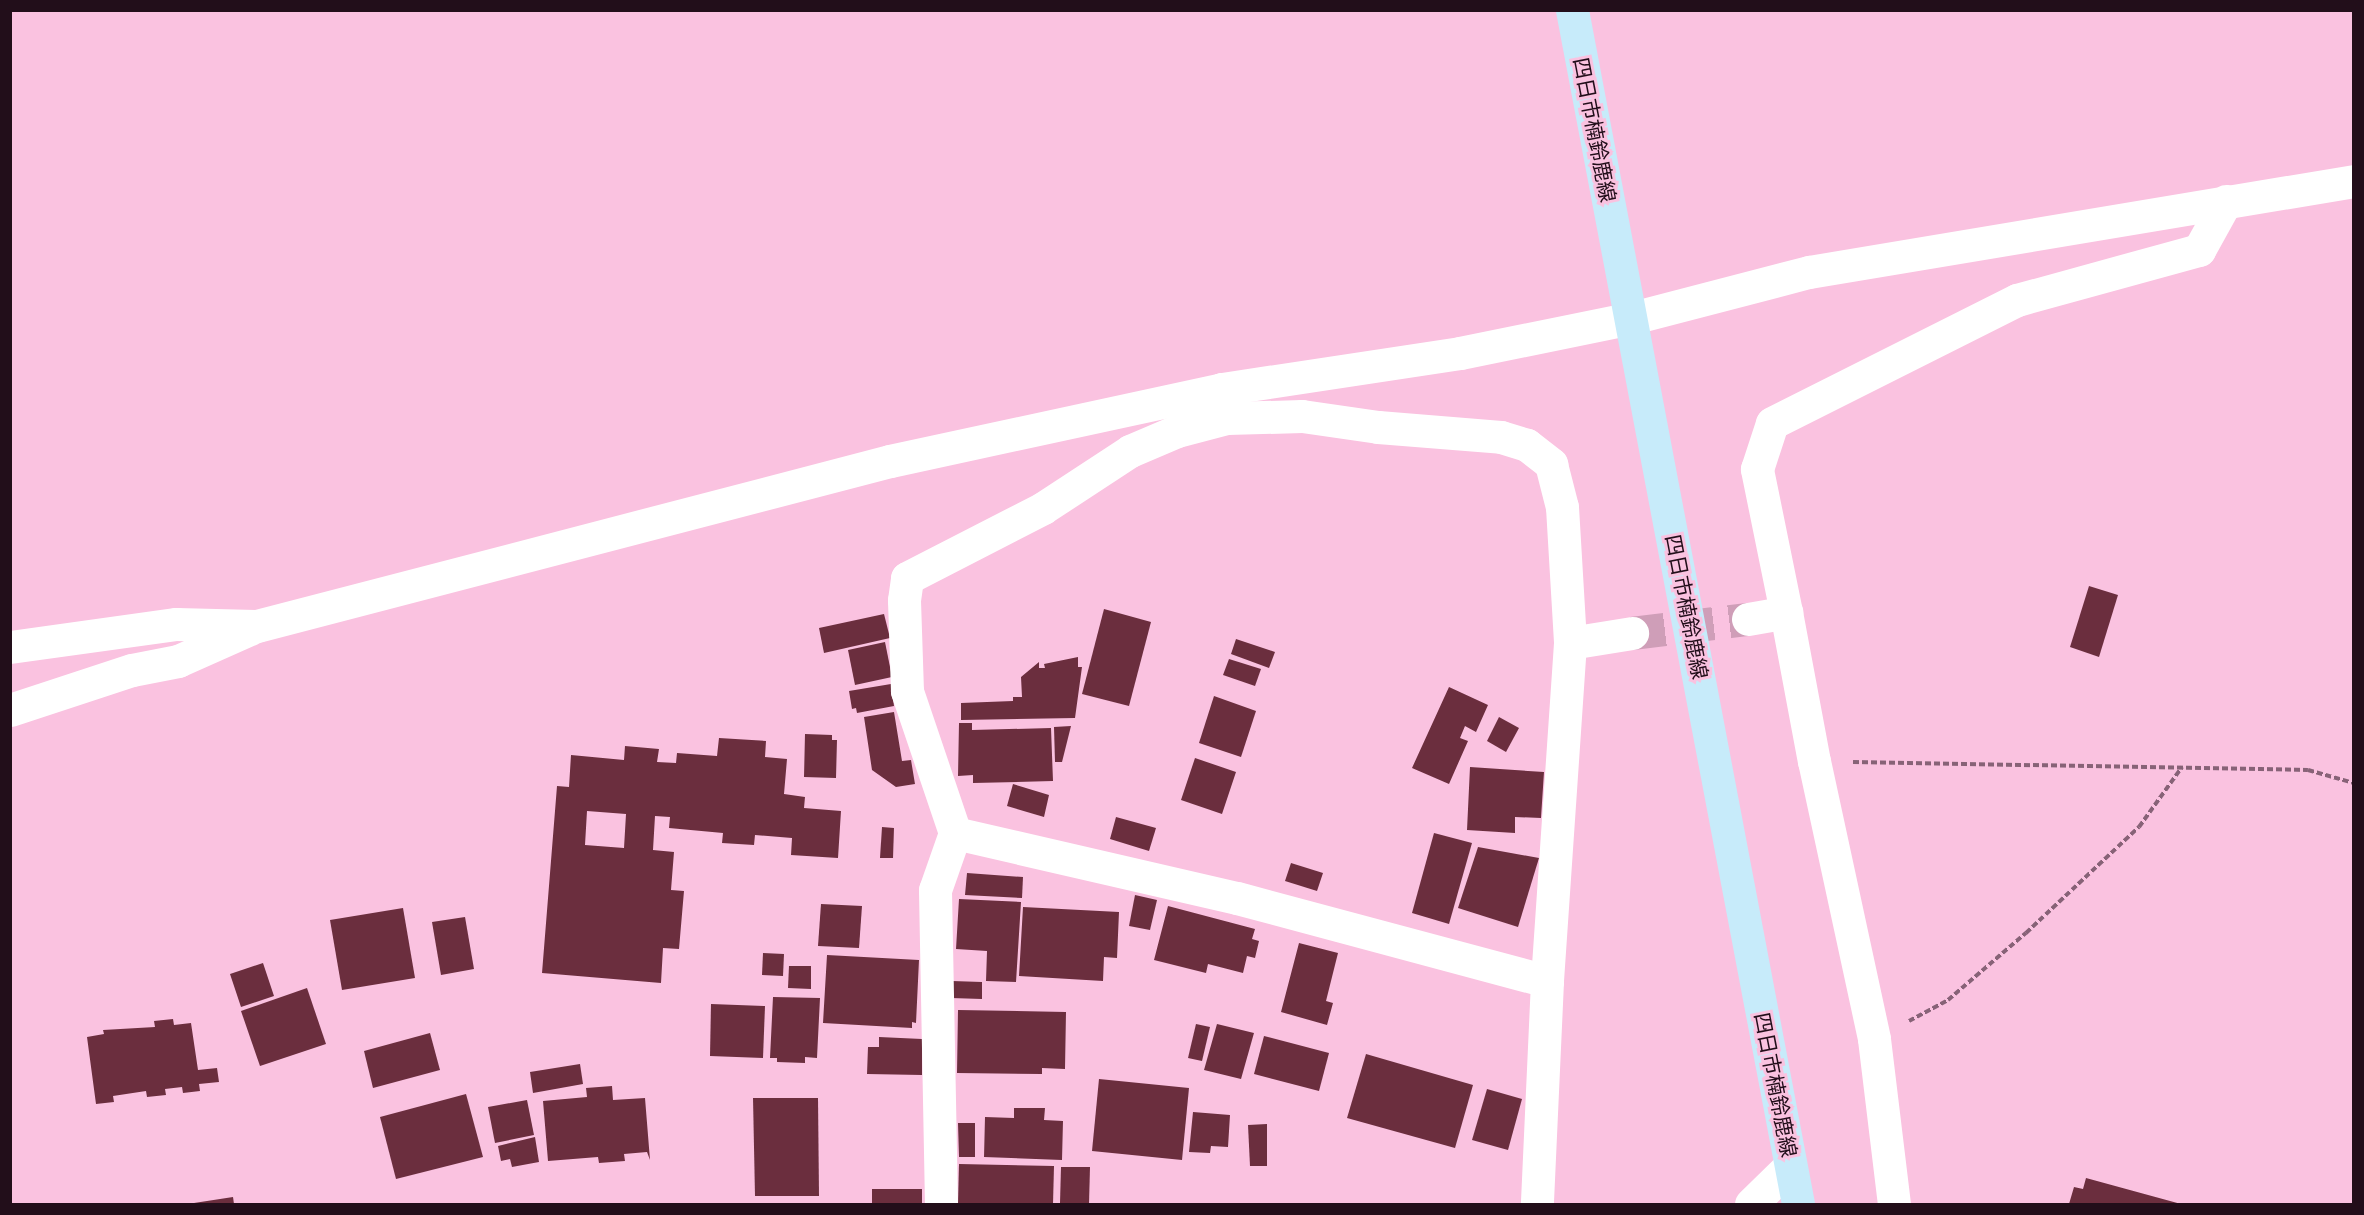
<!DOCTYPE html>
<meta charset="utf-8">
<style>
body{margin:0}
#map{position:relative;width:2364px;height:1215px;overflow:hidden;background:#fac2e0;font-family:"Roboto Condensed","Noto Sans JP",sans-serif}
div>[style]{position:absolute}
[style*='--x']{left:calc(var(--x)*1px);top:calc(var(--y)*1px);width:calc(var(--w)*1px);rotate:calc(var(--a)*1deg)}
.building>*{inset:0;background:#6b2e3e}
.minor-tunnel>*{height:33px;margin-top:-16.5px;transform-origin:0;background:repeating-linear-gradient(90deg,#cf9eb8 0 33px,transparent 0 49px)}
.path>*{height:4px;margin-top:-2px;transform-origin:0;background:repeating-linear-gradient(90deg,#876277 0 6px,transparent 0 9px)}
.minor>*{height:33px;margin:-16.5px;padding:0 16.5px;transform-origin:16.5px;border-radius:16.5px;background:#fff}
.major>*{height:33px;margin:-16.5px;padding:0 16.5px;transform-origin:16.5px;border-radius:16.5px;background:#c7ebfa}
span{translate:-50% -50%;white-space:nowrap;text-align:center;line-height:1.15;-webkit-text-stroke:6px #fac2e0;paint-order:stroke}
.street-label{font-size:21px;color:#220e1a}
.frame{position:absolute;inset:0;border:12px solid #220e1a;pointer-events:none}
</style>
<div id="map">
<div class="building">
<div style="clip-path:polygon(2089px 586px,2118px 595px,2099px 657px,2070px 647px)"></div>
<div style="clip-path:polygon(1104px 609px,1151px 622px,1129px 706px,1082px 694px)"></div>
<div style="clip-path:polygon(884px 614px,890px 638px,824px 653px,819px 628px)"></div>
<div style="clip-path:polygon(1236px 639px,1275px 652px,1269px 668px,1231px 654px)"></div>
<div style="clip-path:polygon(885px 642px,892px 677px,855px 685px,848px 650px)"></div>
<div style="clip-path:polygon(1078px 657px,1078px 667px,1082px 667px,1075px 718px,961px 720px,961px 703px,1013px 701px,1013px 697px,1022px 697px,1021px 677px,1039px 662px,1039px 668px,1045px 668px,1044px 664px)"></div>
<div style="clip-path:polygon(1229px 659px,1261px 669px,1255px 686px,1223px 675px)"></div>
<div style="clip-path:polygon(891px 684px,894px 706px,857px 713px,856px 708px,852px 709px,849px 691px)"></div>
<div style="clip-path:polygon(1449px 687px,1488px 705px,1476px 732px,1465px 726px,1460px 738px,1468px 741px,1449px 784px,1412px 768px)"></div>
<div style="clip-path:polygon(1214px 696px,1256px 711px,1241px 757px,1199px 743px)"></div>
<div style="clip-path:polygon(894px 712px,902px 761px,911px 760px,915px 784px,896px 787px,872px 770px,864px 717px)"></div>
<div style="clip-path:polygon(1499px 717px,1519px 728px,1506px 752px,1487px 741px)"></div>
<div style="clip-path:polygon(959px 723px,972px 723px,972px 730px,1051px 728px,1053px 781px,973px 783px,973px 775px,958px 776px)"></div>
<div style="clip-path:polygon(1071px 726px,1062px 762px,1055px 762px,1054px 727px)"></div>
<div style="clip-path:polygon(805px 734px,832px 735px,832px 740px,837px 740px,836px 778px,804px 777px)"></div>
<div style="clip-path:polygon(evenodd,719px 738px,766px 741px,765px 757px,787px 759px,784px 794px,805px 797px,804px 808px,841px 811px,838px 858px,791px 855px,792px 838px,755px 835px,754px 845px,722px 843px,723px 833px,669px 828px,670px 817px,655px 816px,653px 850px,674px 852px,671px 890px,684px 891px,679px 949px,663px 948px,661px 983px,542px 973px,557px 786px,569px 787px,571px 755px,624px 760px,625px 746px,659px 749px,657px 762px,676px 763px,677px 753px,717px 756px,719px 738px,587px 811px,626px 814px,624px 848px,585px 845px,587px 811px)"></div>
<div style="clip-path:polygon(1195px 758px,1236px 772px,1222px 814px,1181px 800px)"></div>
<div style="clip-path:polygon(1470px 767px,1544px 772px,1541px 818px,1515px 817px,1515px 833px,1467px 830px)"></div>
<div style="clip-path:polygon(1013px 784px,1049px 795px,1044px 817px,1007px 806px)"></div>
<div style="clip-path:polygon(1116px 817px,1156px 828px,1149px 851px,1110px 839px)"></div>
<div style="clip-path:polygon(882px 827px,894px 828px,893px 858px,880px 858px)"></div>
<div style="clip-path:polygon(1434px 833px,1472px 843px,1449px 924px,1412px 913px)"></div>
<div style="clip-path:polygon(1478px 847px,1539px 858px,1518px 927px,1458px 908px)"></div>
<div style="clip-path:polygon(1291px 863px,1323px 873px,1317px 891px,1285px 881px)"></div>
<div style="clip-path:polygon(967px 873px,1023px 877px,1022px 898px,965px 895px)"></div>
<div style="clip-path:polygon(1135px 895px,1157px 900px,1150px 930px,1129px 926px)"></div>
<div style="clip-path:polygon(959px 899px,1021px 902px,1016px 982px,986px 981px,987px 951px,956px 949px)"></div>
<div style="clip-path:polygon(821px 904px,862px 906px,859px 948px,818px 946px)"></div>
<div style="clip-path:polygon(1168px 906px,1255px 929px,1252px 939px,1259px 941px,1255px 958px,1247px 956px,1243px 973px,1208px 964px,1206px 973px,1154px 960px)"></div>
<div style="clip-path:polygon(1023px 907px,1119px 912px,1117px 958px,1104px 957px,1103px 981px,1019px 976px)"></div>
<div style="clip-path:polygon(403px 908px,415px 978px,342px 990px,330px 920px)"></div>
<div style="clip-path:polygon(465px 917px,474px 969px,441px 975px,432px 922px)"></div>
<div style="clip-path:polygon(1299px 943px,1338px 953px,1326px 1001px,1333px 1003px,1327px 1025px,1281px 1012px)"></div>
<div style="clip-path:polygon(763px 953px,784px 954px,783px 976px,762px 975px)"></div>
<div style="clip-path:polygon(827px 955px,919px 960px,916px 1023px,912px 1022px,912px 1028px,823px 1023px)"></div>
<div style="clip-path:polygon(263px 963px,274px 996px,241px 1007px,230px 974px)"></div>
<div style="clip-path:polygon(789px 966px,811px 966px,811px 989px,788px 988px)"></div>
<div style="clip-path:polygon(952px 981px,982px 982px,982px 999px,951px 998px)"></div>
<div style="clip-path:polygon(307px 988px,326px 1044px,260px 1066px,241px 1011px)"></div>
<div style="clip-path:polygon(773px 997px,820px 998px,817px 1058px,805px 1057px,805px 1063px,777px 1062px,777px 1058px,770px 1058px)"></div>
<div style="clip-path:polygon(711px 1004px,765px 1006px,763px 1058px,710px 1056px)"></div>
<div style="clip-path:polygon(958px 1010px,1066px 1012px,1065px 1069px,1042px 1068px,1042px 1074px,957px 1073px)"></div>
<div style="clip-path:polygon(173px 1019px,174px 1025px,191px 1023px,198px 1070px,217px 1068px,219px 1082px,199px 1084px,200px 1091px,183px 1093px,182px 1087px,165px 1089px,166px 1095px,147px 1097px,146px 1091px,113px 1096px,114px 1102px,96px 1104px,87px 1037px,104px 1034px,103px 1030px,155px 1027px,154px 1021px)"></div>
<div style="clip-path:polygon(1196px 1024px,1210px 1027px,1202px 1061px,1188px 1058px)"></div>
<div style="clip-path:polygon(1217px 1024px,1254px 1033px,1241px 1079px,1204px 1070px)"></div>
<div style="clip-path:polygon(430px 1033px,440px 1070px,373px 1088px,364px 1051px)"></div>
<div style="clip-path:polygon(1264px 1036px,1329px 1053px,1319px 1091px,1254px 1074px)"></div>
<div style="clip-path:polygon(879px 1037px,922px 1039px,922px 1075px,867px 1074px,868px 1047px,879px 1047px)"></div>
<div style="clip-path:polygon(1366px 1054px,1473px 1085px,1455px 1148px,1347px 1118px)"></div>
<div style="clip-path:polygon(580px 1064px,583px 1084px,533px 1093px,530px 1072px)"></div>
<div style="clip-path:polygon(1099px 1079px,1189px 1088px,1182px 1160px,1092px 1151px)"></div>
<div style="clip-path:polygon(612px 1086px,613px 1100px,645px 1098px,650px 1160px,647px 1152px,624px 1154px,625px 1161px,599px 1163px,598px 1157px,548px 1161px,543px 1101px,587px 1097px,586px 1088px)"></div>
<div style="clip-path:polygon(1487px 1089px,1522px 1099px,1508px 1150px,1472px 1140px)"></div>
<div style="clip-path:polygon(466px 1094px,483px 1157px,396px 1179px,380px 1117px)"></div>
<div style="clip-path:polygon(753px 1098px,818px 1098px,819px 1196px,755px 1196px)"></div>
<div style="clip-path:polygon(527px 1100px,534px 1135px,495px 1143px,488px 1107px)"></div>
<div style="clip-path:polygon(1014px 1108px,1045px 1108px,1044px 1120px,1063px 1121px,1062px 1160px,984px 1157px,985px 1117px,1014px 1118px)"></div>
<div style="clip-path:polygon(1193px 1112px,1230px 1115px,1228px 1147px,1211px 1146px,1210px 1153px,1189px 1152px)"></div>
<div style="clip-path:polygon(958px 1123px,975px 1123px,975px 1157px,959px 1157px)"></div>
<div style="clip-path:polygon(1267px 1124px,1267px 1166px,1250px 1166px,1248px 1125px)"></div>
<div style="clip-path:polygon(535px 1137px,539px 1162px,512px 1167px,510px 1159px,501px 1161px,498px 1146px)"></div>
<div style="clip-path:polygon(959px 1164px,1054px 1166px,1053px 1204px,958px 1204px)"></div>
<div style="clip-path:polygon(1061px 1167px,1090px 1167px,1089px 1204px,1060px 1203px)"></div>
<div style="clip-path:polygon(2086px 1178px,2181px 1204px,2069px 1204px,2074px 1187px,2083px 1189px)"></div>
<div style="clip-path:polygon(872px 1189px,922px 1189px,922px 1204px,872px 1204px)"></div>
<div style="clip-path:polygon(233px 1197px,234px 1204px,194px 1204px,194px 1203px)"></div>
</div>
<div class="minor-tunnel">
<div style="--x:1632;--y:633;--w:117;--a:-6.9"></div>
</div>
<div class="path">
<div style="--x:1853;--y:762;--w:455;--a:1"></div>
<div style="--x:2308;--y:770;--w:48;--a:15.8"></div>
<div style="--x:1909;--y:1021;--w:44;--a:-28.3"></div>
<div style="--x:1948;--y:1000;--w:103;--a:-40.7"></div>
<div style="--x:2026;--y:933;--w:155;--a:-43.2"></div>
<div style="--x:2139;--y:827;--w:74;--a:-54.4"></div>
</div>
<div class="minor">
<div style="--x:1222;--y:389;--w:29;--a:80"></div>
<div style="--x:1227;--y:418;--w:75;--a:-1.5"></div>
<div style="--x:1302;--y:416;--w:77;--a:8.2"></div>
<div style="--x:1378;--y:427;--w:123;--a:4.6"></div>
<div style="--x:1501;--y:437;--w:27;--a:17"></div>
<div style="--x:1527;--y:445;--w:31;--a:38"></div>
<div style="--x:1551;--y:464;--w:44;--a:75.7"></div>
<div style="--x:1562;--y:507;--w:136;--a:86.6"></div>
<div style="--x:1570;--y:643;--w:339;--a:93.9"></div>
<div style="--x:1547;--y:981;--w:223;--a:92.6"></div>
<div style="--x:1786;--y:612;--w:152;--a:79.4"></div>
<div style="--x:1814;--y:761;--w:284;--a:77.8"></div>
<div style="--x:1874;--y:1039;--w:166;--a:83.1"></div>
<div style="--x:1748;--y:619;--w:39;--a:-10"></div>
<div style="--x:1786;--y:612;--w:146;--a:-101.5"></div>
<div style="--x:1757;--y:469;--w:48;--a:-71.9"></div>
<div style="--x:1772;--y:423;--w:274;--a:-26.7"></div>
<div style="--x:2017;--y:300;--w:189;--a:-15.4"></div>
<div style="--x:2199;--y:250;--w:56;--a:-61.1"></div>
<div style="--x:1570;--y:643;--w:63;--a:-9.2"></div>
<div style="--x:10;--y:647;--w:168;--a:-7.9"></div>
<div style="--x:176;--y:624;--w:81;--a:1.4"></div>
<div style="--x:257;--y:626;--w:654;--a:-14.61"></div>
<div style="--x:890;--y:461;--w:340;--a:-12.2"></div>
<div style="--x:1222;--y:389;--w:241;--a:-8.6"></div>
<div style="--x:1460;--y:353;--w:176;--a:-11.5"></div>
<div style="--x:1632;--y:318;--w:183;--a:-14.6"></div>
<div style="--x:1809;--y:272;--w:553;--a:-9.48"></div>
<div style="--x:10;--y:710;--w:128;--a:-18.2"></div>
<div style="--x:132;--y:670;--w:47;--a:-11.1"></div>
<div style="--x:178;--y:661;--w:79;--a:-24"></div>
<div style="--x:955;--y:833;--w:289;--a:13"></div>
<div style="--x:1237;--y:898;--w:321;--a:15"></div>
<div style="--x:941;--y:1204;--w:314;--a:-91.1"></div>
<div style="--x:935;--y:890;--w:60;--a:-70.7"></div>
<div style="--x:955;--y:833;--w:150;--a:-108.7"></div>
<div style="--x:907;--y:691;--w:91;--a:-91.9"></div>
<div style="--x:904;--y:600;--w:22;--a:-82"></div>
<div style="--x:907;--y:578;--w:153;--a:-27.2"></div>
<div style="--x:1043;--y:508;--w:104;--a:-33.2"></div>
<div style="--x:1130;--y:451;--w:51;--a:-23.1"></div>
<div style="--x:1177;--y:431;--w:52;--a:-14.6"></div>
<div style="--x:1751;--y:1204;--w:54;--a:-44.3"></div>
</div>
<div class="major">
<div style="--x:1572;--y:10;--w:1215;--a:79.28"></div>
</div>
<div class="street-label">
<span style="left:1594px;top:130px;rotate:79deg">四日市楠鈴鹿線</span>
<span style="left:1686px;top:607px;rotate:79deg">四日市楠鈴鹿線</span>
<span style="left:1775px;top:1085px;rotate:79deg">四日市楠鈴鹿線</span>
</div>
<div class="frame"></div>
</div>
